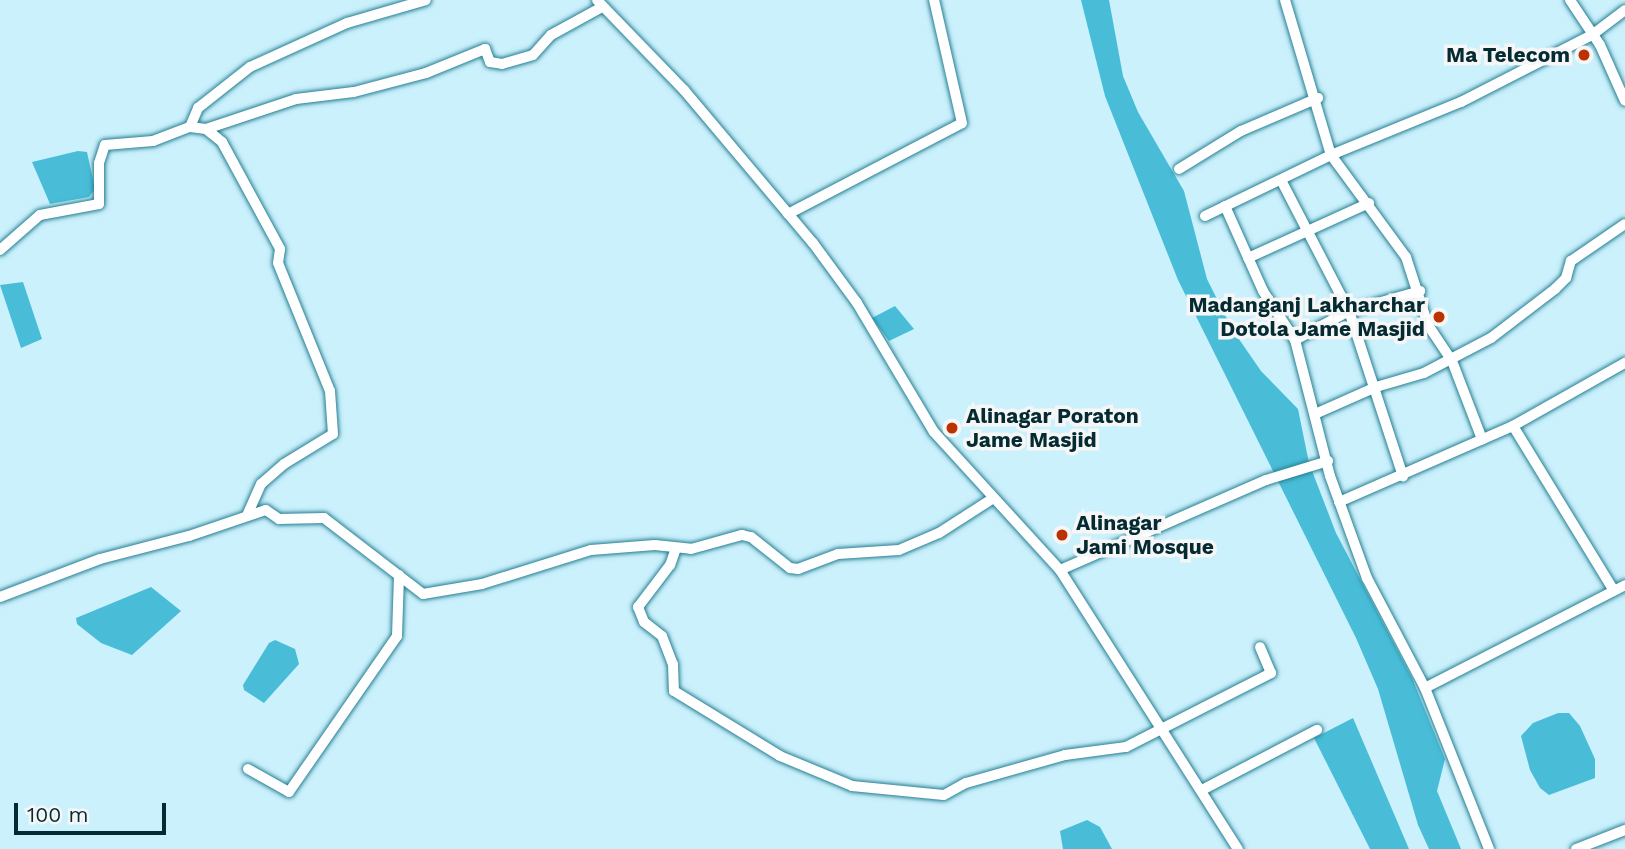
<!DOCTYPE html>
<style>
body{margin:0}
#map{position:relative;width:1625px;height:849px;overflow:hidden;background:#caf1fc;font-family:"Work Sans",sans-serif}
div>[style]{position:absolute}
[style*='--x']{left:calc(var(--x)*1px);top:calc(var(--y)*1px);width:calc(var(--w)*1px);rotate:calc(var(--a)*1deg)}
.water>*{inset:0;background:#49bdd7}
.roads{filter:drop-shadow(0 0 2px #257f93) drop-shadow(0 0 2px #257f93)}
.street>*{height:10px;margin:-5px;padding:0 5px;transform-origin:5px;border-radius:5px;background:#fff}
.dots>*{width:19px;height:19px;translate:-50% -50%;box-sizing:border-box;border:4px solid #f6f6f6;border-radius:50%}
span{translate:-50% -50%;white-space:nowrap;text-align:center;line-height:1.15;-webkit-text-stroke:7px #f6f6f6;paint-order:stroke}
.poi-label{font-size:21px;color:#042a32;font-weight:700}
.right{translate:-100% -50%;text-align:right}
.left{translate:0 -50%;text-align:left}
.scale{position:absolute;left:14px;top:803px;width:152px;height:32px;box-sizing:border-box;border:4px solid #042a32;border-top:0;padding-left:9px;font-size:21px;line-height:24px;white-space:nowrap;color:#042a32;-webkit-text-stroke:5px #f6f6f6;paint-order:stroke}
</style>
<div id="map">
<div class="water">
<div style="clip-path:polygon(1081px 0,1109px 0,1123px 76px,1138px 112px,1184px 191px,1207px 279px,1232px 329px,1261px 371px,1298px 409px,1309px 463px,1336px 533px,1412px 678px,1445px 759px,1437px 791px,1461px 849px,1429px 849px,1418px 825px,1378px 689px,1356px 638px,1178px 280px,1105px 96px)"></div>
<div style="clip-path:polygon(78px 151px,87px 152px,95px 189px,89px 197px,50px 204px,32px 162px)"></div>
<div style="clip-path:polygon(23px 282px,42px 339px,21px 348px,0 285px)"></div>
<div style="clip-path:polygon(895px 306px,914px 329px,889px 341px,872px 318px)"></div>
<div style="clip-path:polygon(151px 587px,181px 611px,132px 655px,101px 643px,77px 624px,76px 618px)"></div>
<div style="clip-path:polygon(275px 640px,295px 649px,299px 664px,264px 703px,244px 690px,243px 685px,269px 643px)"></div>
<div style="clip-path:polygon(1558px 713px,1569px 713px,1580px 726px,1595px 759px,1595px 778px,1549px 795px,1540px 788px,1530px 770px,1521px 736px,1533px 723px)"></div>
<div style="clip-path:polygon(1353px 718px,1409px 849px,1370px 849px,1314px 738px)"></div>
<div style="clip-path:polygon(1087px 820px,1100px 827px,1112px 849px,1063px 849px,1060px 831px)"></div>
</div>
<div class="roads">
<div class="street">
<div style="--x:597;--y:0;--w:125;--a:46"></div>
<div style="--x:684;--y:90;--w:200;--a:49.9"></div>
<div style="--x:813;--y:243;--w:74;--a:53.7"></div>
<div style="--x:857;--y:303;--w:150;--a:59.2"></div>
<div style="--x:934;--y:432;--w:187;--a:47.6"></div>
<div style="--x:1060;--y:570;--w:331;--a:57.5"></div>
<div style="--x:1285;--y:0;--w:162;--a:73.5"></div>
<div style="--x:1331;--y:155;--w:127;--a:53.7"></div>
<div style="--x:1406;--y:257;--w:71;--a:72.1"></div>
<div style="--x:1428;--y:325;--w:43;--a:56.3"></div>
<div style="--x:1452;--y:361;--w:84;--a:69"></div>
<div style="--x:1570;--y:0;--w:54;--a:56.3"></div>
<div style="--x:1600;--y:45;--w:61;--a:65.9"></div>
<div style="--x:190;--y:127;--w:21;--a:-67"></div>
<div style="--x:198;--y:108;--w:66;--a:-38.3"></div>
<div style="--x:250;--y:67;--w:107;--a:-24.4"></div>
<div style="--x:347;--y:23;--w:82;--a:-16.2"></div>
<div style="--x:206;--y:129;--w:95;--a:-18.4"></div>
<div style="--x:296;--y:99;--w:58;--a:-6.9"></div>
<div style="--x:354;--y:92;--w:74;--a:-14.8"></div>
<div style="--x:426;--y:73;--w:64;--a:-22.1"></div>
<div style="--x:485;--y:49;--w:14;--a:69"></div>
<div style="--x:490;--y:62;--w:12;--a:9"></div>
<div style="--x:502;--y:64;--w:32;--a:-16"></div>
<div style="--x:533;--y:55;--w:27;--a:-48"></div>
<div style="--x:551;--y:35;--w:58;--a:-28.8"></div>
<div style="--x:1179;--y:169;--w:73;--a:-31.5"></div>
<div style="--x:1241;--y:131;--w:84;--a:-23.2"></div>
<div style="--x:1281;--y:180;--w:148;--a:62.6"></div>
<div style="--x:1349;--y:311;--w:174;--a:71.9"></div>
<div style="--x:1225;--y:206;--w:93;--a:65.9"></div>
<div style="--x:1263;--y:291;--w:59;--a:56.9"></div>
<div style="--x:1295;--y:340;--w:140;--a:75.6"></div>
<div style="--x:1330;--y:476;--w:109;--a:70.1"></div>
<div style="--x:1367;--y:578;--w:124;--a:62.2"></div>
<div style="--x:1425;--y:688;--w:173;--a:68.3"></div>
<div style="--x:788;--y:214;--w:196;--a:-27.6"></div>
<div style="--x:962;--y:123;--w:126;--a:-102.8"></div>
<div style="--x:1205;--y:216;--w:140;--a:-25.8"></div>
<div style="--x:1331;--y:155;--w:140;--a:-22.2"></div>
<div style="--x:1461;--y:102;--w:147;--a:-27.1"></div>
<div style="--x:1592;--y:35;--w:41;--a:-37.1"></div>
<div style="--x:0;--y:250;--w:53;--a:-41.2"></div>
<div style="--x:40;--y:215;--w:60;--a:-10.6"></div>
<div style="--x:99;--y:204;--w:41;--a:-90"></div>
<div style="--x:99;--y:163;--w:19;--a:-72"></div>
<div style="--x:105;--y:145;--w:48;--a:-4.8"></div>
<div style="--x:153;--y:141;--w:40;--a:-21"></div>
<div style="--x:190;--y:127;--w:16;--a:7"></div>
<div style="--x:206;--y:129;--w:21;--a:39"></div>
<div style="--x:222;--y:142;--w:122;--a:61.5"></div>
<div style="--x:280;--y:249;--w:14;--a:98"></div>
<div style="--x:278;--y:263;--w:138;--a:67.9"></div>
<div style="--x:330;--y:391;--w:43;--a:86"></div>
<div style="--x:333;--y:434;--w:57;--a:148.5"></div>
<div style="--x:284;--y:464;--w:30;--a:139"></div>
<div style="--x:261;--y:484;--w:35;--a:114"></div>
<div style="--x:1248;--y:258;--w:133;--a:-24.4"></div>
<div style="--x:1295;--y:340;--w:61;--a:-28.2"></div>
<div style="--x:1349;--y:311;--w:74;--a:-15.7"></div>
<div style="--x:1315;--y:414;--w:67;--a:-23.9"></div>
<div style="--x:1376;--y:387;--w:50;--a:-16.3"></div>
<div style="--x:1424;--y:373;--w:76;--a:-27.6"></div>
<div style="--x:1491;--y:338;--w:81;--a:-37.4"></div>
<div style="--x:1555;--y:289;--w:16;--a:-45"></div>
<div style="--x:1566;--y:278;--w:18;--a:-74"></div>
<div style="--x:1571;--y:261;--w:65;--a:-34.4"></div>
<div style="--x:1513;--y:426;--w:193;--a:58.5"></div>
<div style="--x:1339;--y:502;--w:190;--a:-23.6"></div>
<div style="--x:1513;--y:426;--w:129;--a:-29.4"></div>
<div style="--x:676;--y:548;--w:18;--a:109"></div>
<div style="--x:670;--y:565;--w:53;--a:127.3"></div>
<div style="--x:638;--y:607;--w:16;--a:68"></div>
<div style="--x:644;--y:622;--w:23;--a:38"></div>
<div style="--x:662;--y:636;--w:30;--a:69"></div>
<div style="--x:673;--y:664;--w:27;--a:88"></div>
<div style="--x:674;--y:691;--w:124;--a:31.5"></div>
<div style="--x:780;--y:756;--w:78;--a:22.6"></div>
<div style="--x:852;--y:786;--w:92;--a:5.6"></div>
<div style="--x:944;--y:795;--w:25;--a:-29"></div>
<div style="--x:966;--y:783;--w:103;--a:-15.8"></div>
<div style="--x:1065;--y:755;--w:62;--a:-7.5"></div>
<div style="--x:1126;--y:747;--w:163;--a:-27"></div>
<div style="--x:1271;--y:673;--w:28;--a:-113"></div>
<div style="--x:1060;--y:570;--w:225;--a:-23.6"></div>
<div style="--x:1266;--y:480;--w:65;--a:-17"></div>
<div style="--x:0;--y:597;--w:107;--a:-20.8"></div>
<div style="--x:100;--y:559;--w:92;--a:-14.5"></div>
<div style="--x:189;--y:536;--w:81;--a:-18.7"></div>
<div style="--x:266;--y:510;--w:16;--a:35"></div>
<div style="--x:279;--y:519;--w:45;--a:-1.3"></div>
<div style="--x:324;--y:518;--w:125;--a:37.5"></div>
<div style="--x:423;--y:594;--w:60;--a:-9.6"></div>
<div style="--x:482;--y:584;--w:114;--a:-17.3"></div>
<div style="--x:591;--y:550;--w:64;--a:-4.5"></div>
<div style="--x:655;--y:545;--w:36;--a:6"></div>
<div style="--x:691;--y:549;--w:53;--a:-15.4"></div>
<div style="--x:742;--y:535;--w:9;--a:13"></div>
<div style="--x:751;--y:537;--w:50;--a:38.5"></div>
<div style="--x:790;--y:568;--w:8;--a:7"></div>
<div style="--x:798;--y:569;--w:43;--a:-20.6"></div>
<div style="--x:838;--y:554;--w:61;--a:-3.8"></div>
<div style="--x:899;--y:550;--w:43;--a:-23"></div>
<div style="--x:939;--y:533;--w:63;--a:-32.7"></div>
<div style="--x:1425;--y:688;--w:225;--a:-27.2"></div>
<div style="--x:248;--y:769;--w:47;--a:29.3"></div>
<div style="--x:289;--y:792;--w:190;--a:-55.3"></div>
<div style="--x:397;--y:636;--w:61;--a:-88.1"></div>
<div style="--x:1202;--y:790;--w:130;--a:-27.6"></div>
<div style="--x:1576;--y:849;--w:53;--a:-21.2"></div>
</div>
</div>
<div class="dots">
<div style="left:1584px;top:55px;background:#bb3200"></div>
<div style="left:1439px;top:317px;background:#bb3200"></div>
<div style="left:952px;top:428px;background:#bb3200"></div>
<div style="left:1062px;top:535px;background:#bb3200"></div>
</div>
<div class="poi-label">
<span class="right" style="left:1570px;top:55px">Ma Telecom</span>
<span class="right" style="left:1425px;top:317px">Madanganj Lakharchar<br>Dotola Jame Masjid</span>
<span class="left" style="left:966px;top:428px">Alinagar Poraton<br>Jame Masjid</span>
<span class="left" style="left:1076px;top:535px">Alinagar<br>Jami Mosque</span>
</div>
<div class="scale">100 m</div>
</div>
